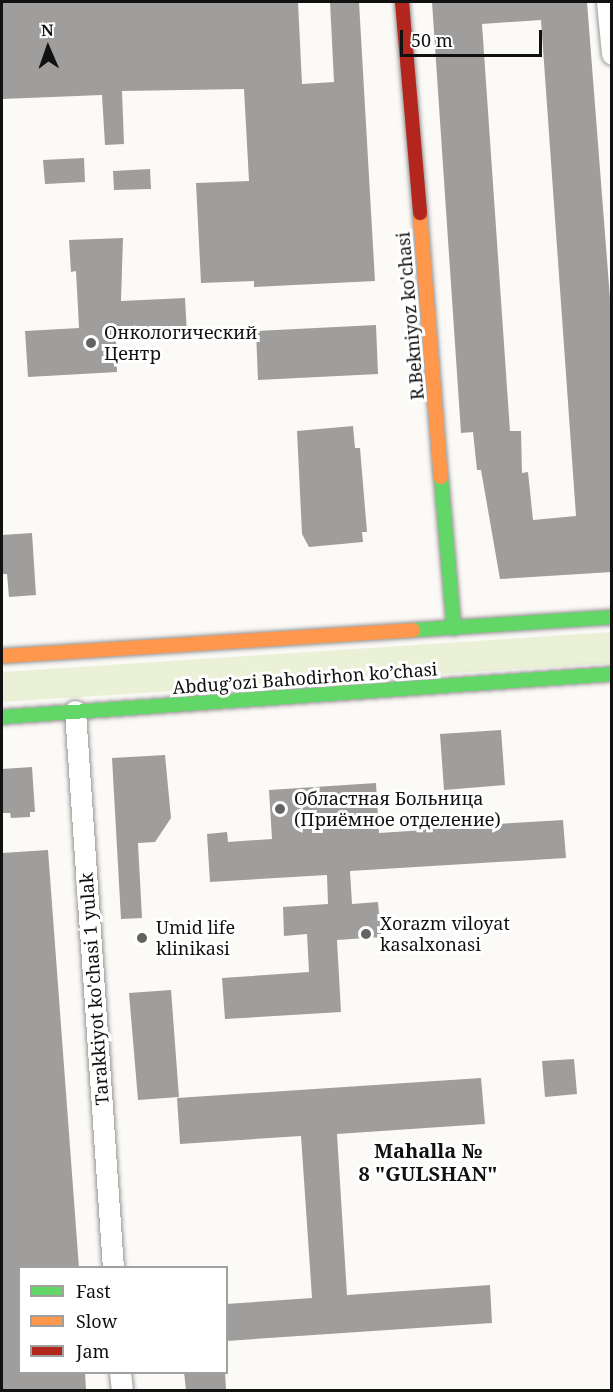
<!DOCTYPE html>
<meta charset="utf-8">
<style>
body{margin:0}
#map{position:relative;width:613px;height:1392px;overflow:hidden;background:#fcfaf7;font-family:"Noto Serif",serif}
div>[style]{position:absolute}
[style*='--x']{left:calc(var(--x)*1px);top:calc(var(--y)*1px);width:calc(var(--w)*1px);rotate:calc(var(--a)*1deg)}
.green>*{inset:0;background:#eaf1d7}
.building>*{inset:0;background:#a09e9c}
.roads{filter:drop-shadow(0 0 2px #979695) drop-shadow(0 0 2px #979695)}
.street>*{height:21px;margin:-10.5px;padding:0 10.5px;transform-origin:10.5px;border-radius:10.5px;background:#fffefe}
.fast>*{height:14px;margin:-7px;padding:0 7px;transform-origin:7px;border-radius:7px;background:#63d668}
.slow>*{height:14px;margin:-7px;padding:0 7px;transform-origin:7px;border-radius:7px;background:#ff974d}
.jam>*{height:14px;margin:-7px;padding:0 7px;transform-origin:7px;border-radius:7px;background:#b3261e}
.dots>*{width:16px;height:16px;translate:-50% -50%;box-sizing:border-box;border:3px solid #fff;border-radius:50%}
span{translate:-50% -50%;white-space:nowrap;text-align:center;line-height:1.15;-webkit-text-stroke:6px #fff;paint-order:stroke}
.street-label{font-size:18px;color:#111}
.poi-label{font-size:18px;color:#111}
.left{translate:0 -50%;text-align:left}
.neighbourhood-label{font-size:20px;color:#111;font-weight:700}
.frame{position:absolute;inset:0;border:3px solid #111;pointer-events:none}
.legend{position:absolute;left:18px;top:1266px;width:210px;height:108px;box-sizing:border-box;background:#fff;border:2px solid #a0a0a0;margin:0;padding:8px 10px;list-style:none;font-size:18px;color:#111}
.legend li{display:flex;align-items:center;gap:12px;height:30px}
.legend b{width:30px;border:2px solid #a0a0a0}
.north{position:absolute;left:18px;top:18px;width:60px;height:60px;-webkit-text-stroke:4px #fff;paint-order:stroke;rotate:358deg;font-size:16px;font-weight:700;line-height:24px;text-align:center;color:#111}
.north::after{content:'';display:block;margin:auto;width:21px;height:27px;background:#111;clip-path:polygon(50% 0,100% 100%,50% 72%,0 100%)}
.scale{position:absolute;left:400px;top:30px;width:142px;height:27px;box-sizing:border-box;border:3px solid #111;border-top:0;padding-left:8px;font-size:18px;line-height:21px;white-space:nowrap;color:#111;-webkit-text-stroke:4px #fff;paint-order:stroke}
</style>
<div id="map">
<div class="green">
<div style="clip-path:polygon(611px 632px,611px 663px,2px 702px,2px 672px)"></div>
</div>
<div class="building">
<div style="clip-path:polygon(2px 2px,298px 2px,302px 84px,334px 82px,330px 2px,359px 2px,375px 281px,254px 287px,254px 281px,201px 283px,196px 183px,249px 181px,244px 89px,122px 91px,124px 144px,105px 145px,102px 95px,2px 99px)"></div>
<div style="clip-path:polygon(evenodd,432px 2px,587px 2px,612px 324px,612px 572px,500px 579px,481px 470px,477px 470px,473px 432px,461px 433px,432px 2px,541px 20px,576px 516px,533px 520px,528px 472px,522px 473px,521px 431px,510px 431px,482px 24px,541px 20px)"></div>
<div style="clip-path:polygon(84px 158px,85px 182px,45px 184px,43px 160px)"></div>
<div style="clip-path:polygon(150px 169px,151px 189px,114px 190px,113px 171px)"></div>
<div style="clip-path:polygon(123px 238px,121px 301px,185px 298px,187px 335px,116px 339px,117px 372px,28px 377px,25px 331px,79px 328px,76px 271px,71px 272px,69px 240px)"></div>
<div style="clip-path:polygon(376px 325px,378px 374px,258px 380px,256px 331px)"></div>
<div style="clip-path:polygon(353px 426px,355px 448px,360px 448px,367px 532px,362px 532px,363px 542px,309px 547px,302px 534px,297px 431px)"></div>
<div style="clip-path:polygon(32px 533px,36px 595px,9px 597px,7px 574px,2px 574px,2px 535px)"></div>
<div style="clip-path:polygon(501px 730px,505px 785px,444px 790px,440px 734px)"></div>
<div style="clip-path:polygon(165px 755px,171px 818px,155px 842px,138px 843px,142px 918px,121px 919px,112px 758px)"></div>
<div style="clip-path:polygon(32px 767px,35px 812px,30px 812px,30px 817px,11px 818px,10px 813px,2px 813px,2px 769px)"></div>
<div style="clip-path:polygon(376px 783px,379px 833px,425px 830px,424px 818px,447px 817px,448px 827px,563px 820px,566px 858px,350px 871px,352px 904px,378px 902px,381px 937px,337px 940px,341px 1012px,225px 1019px,222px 978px,309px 972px,307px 934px,284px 936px,283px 907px,328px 904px,327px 875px,210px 882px,207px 834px,227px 832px,228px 842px,272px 839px,269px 790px)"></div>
<div style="clip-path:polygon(48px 850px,79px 1268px,20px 1268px,20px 1372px,85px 1372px,86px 1390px,2px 1390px,2px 853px)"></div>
<div style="clip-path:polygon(171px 990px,179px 1097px,138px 1100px,129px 993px)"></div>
<div style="clip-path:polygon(574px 1059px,577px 1094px,545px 1097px,542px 1061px)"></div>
<div style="clip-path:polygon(481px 1078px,485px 1124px,337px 1134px,347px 1295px,490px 1285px,492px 1323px,226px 1341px,226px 1304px,312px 1298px,301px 1136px,180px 1144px,177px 1098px)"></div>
<div style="clip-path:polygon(184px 1372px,225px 1372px,226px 1390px,186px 1390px)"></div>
</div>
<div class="roads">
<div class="street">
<div style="--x:607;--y:2;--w:52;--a:84.5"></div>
<div style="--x:75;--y:711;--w:558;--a:86.1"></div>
<div style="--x:120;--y:1372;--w:18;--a:84"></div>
</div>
<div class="fast">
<div style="--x:441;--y:477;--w:152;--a:85.1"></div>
<div style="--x:413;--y:630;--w:199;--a:-3.7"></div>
<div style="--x:2;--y:717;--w:612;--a:-4.03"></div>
</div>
<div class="slow">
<div style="--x:420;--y:213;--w:265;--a:85.5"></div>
<div style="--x:2;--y:656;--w:412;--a:-3.6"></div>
</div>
<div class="jam">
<div style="--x:402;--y:2;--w:212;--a:85.1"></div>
</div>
</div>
<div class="dots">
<div style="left:91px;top:343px;background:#636362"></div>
<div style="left:280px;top:809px;background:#636362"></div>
<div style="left:366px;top:934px;background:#636362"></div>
<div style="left:142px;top:938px;background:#636362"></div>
</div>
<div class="street-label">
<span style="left:410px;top:316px;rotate:-95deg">R.Bekniyoz ko'chasi</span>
<span style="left:305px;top:678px;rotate:-4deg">Abdug’ozi Bahodirhon ko’chasi</span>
<span style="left:94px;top:989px;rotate:-94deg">Tarakkiyot ko'chasi 1 yulak</span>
</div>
<div class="poi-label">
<span class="left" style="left:104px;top:343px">Онкологический<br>Центр</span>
<span class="left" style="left:294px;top:809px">Областная Больница<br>(Приёмное отделение)</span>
<span class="left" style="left:380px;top:934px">Xorazm viloyat<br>kasalxonasi</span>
<span class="left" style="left:156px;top:938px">Umid life<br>klinikasi</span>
</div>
<div class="neighbourhood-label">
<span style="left:428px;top:1162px">Mahalla №<br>8 "GULSHAN"</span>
</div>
<div class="frame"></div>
<ul class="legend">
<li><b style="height:8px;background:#63d668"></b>Fast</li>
<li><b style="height:8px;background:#ff974d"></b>Slow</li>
<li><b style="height:8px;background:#b3261e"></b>Jam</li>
</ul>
<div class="north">N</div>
<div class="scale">50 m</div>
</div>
